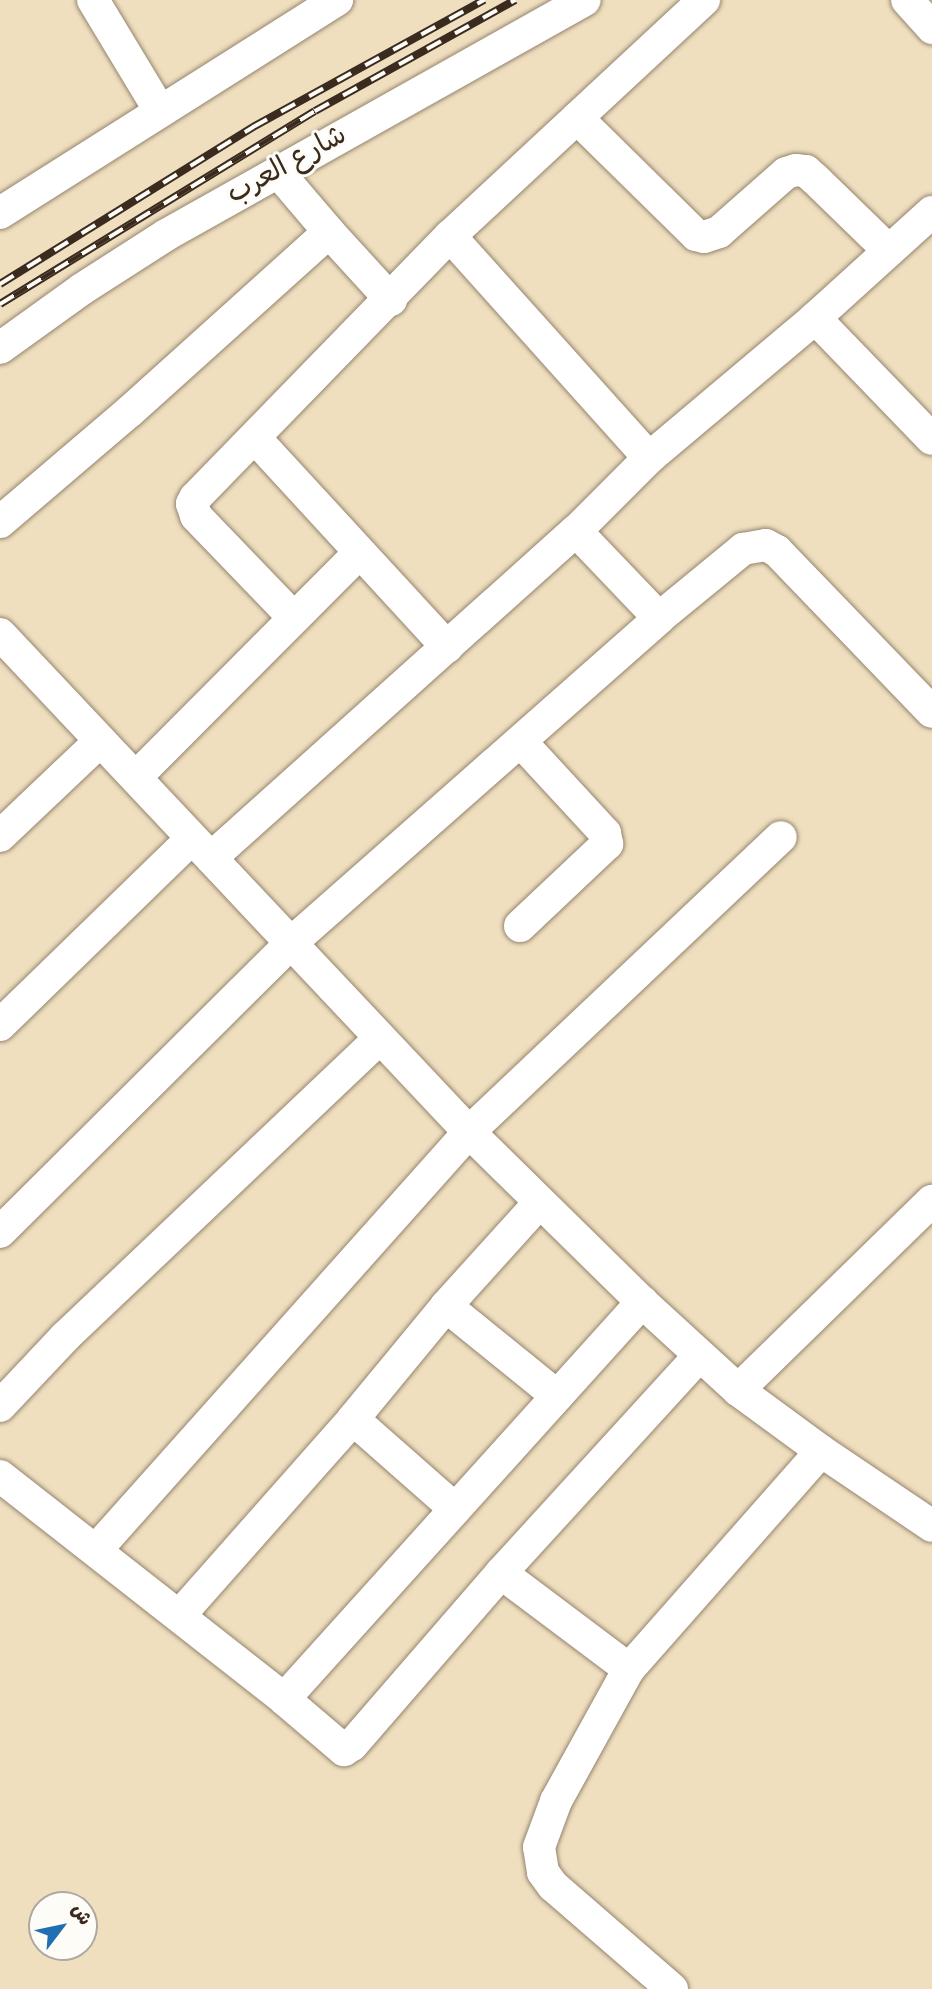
<!DOCTYPE html>
<meta charset="utf-8">
<style>
body{margin:0}
#map{position:relative;width:932px;height:1989px;overflow:hidden;background:#efdfbf;font-family:Dekko,"Playpen Sans Arabic",sans-serif}
div>[style]{position:absolute}
[style*='--x']{left:calc(var(--x)*1px);top:calc(var(--y)*1px);width:calc(var(--w)*1px);rotate:calc(var(--a)*1deg)}
.roads{filter:drop-shadow(0 0 2px #95846e) drop-shadow(0 0 2px #95846e)}
.street>*{height:32px;margin:-16px;padding:0 16px;transform-origin:16px;border-radius:16px;background:#fff}
.rail>*{height:8px;margin-top:-4px;transform-origin:0;background:repeating-linear-gradient(90deg,#fdfcf7 0 16px,#3b2a1e 0 32px);box-sizing:border-box;border-block:2px solid #3b2a1e}
span{translate:-50% -50%;white-space:nowrap;text-align:center;line-height:1.15;-webkit-text-stroke:6px #fdfcf7;paint-order:stroke}
.street-label{font-size:28px;color:#3b2a1e}
.north{position:absolute;left:28px;top:1891px;width:70px;height:70px;box-sizing:border-box;background:#fdfcf7;border:2px solid #afa8a0;border-radius:50%;rotate:58deg;font-size:19px;font-weight:700;line-height:28px;text-align:center;color:#3b2a1e}
.north::after{content:'';display:block;margin:auto;width:24px;height:32px;background:#1f6fb2;clip-path:polygon(50% 0,100% 100%,50% 72%,0 100%)}
</style>
<div id="map">
<div class="roads">
<div class="street">
<div style="--x:93;--y:0;--w:130;--a:58.9"></div>
<div style="--x:907;--y:0;--w:38;--a:48"></div>
<div style="--x:577;--y:118;--w:167;--a:44.5"></div>
<div style="--x:696;--y:235;--w:8;--a:14"></div>
<div style="--x:704;--y:237;--w:16;--a:-18"></div>
<div style="--x:719;--y:232;--w:89;--a:-41.4"></div>
<div style="--x:786;--y:173;--w:10;--a:-17"></div>
<div style="--x:796;--y:170;--w:10;--a:6"></div>
<div style="--x:806;--y:171;--w:12;--a:42"></div>
<div style="--x:815;--y:179;--w:103;--a:44.2"></div>
<div style="--x:278;--y:172;--w:79;--a:49.6"></div>
<div style="--x:0;--y:213;--w:399;--a:-32.3"></div>
<div style="--x:450;--y:236;--w:298;--a:48.1"></div>
<div style="--x:815;--y:318;--w:168;--a:46"></div>
<div style="--x:0;--y:348;--w:101;--a:-35.7"></div>
<div style="--x:82;--y:289;--w:100;--a:-32.7"></div>
<div style="--x:166;--y:235;--w:480;--a:-29.3"></div>
<div style="--x:255;--y:438;--w:284;--a:47.4"></div>
<div style="--x:0;--y:522;--w:170;--a:-40.5"></div>
<div style="--x:129;--y:412;--w:269;--a:-42"></div>
<div style="--x:329;--y:232;--w:92;--a:47.6"></div>
<div style="--x:576;--y:531;--w:120;--a:46.3"></div>
<div style="--x:294;--y:618;--w:141;--a:-133.9"></div>
<div style="--x:196;--y:516;--w:13;--a:-108"></div>
<div style="--x:192;--y:504;--w:7;--a:-63"></div>
<div style="--x:195;--y:498;--w:366;--a:-45.8"></div>
<div style="--x:450;--y:236;--w:347;--a:-42.9"></div>
<div style="--x:0;--y:634;--w:684;--a:46.72"></div>
<div style="--x:469;--y:1132;--w:243;--a:44.5"></div>
<div style="--x:642;--y:1302;--w:130;--a:42.5"></div>
<div style="--x:738;--y:1390;--w:103;--a:36.3"></div>
<div style="--x:821;--y:1451;--w:134;--a:34"></div>
<div style="--x:136;--y:777;--w:316;--a:-45.1"></div>
<div style="--x:0;--y:836;--w:138;--a:-43.5"></div>
<div style="--x:211;--y:858;--w:490;--a:-41.9"></div>
<div style="--x:576;--y:531;--w:103;--a:-45"></div>
<div style="--x:649;--y:458;--w:217;--a:-40.1"></div>
<div style="--x:815;--y:318;--w:158;--a:-42.2"></div>
<div style="--x:520;--y:926;--w:120;--a:-43.3"></div>
<div style="--x:607;--y:844;--w:11;--a:-100"></div>
<div style="--x:605;--y:833;--w:124;--a:-132.7"></div>
<div style="--x:0;--y:1025;--w:267;--a:-44.2"></div>
<div style="--x:0;--y:1232;--w:410;--a:-44.8"></div>
<div style="--x:291;--y:943;--w:491;--a:-41.4"></div>
<div style="--x:659;--y:618;--w:109;--a:-39.4"></div>
<div style="--x:743;--y:549;--w:23;--a:-10"></div>
<div style="--x:766;--y:545;--w:13;--a:29"></div>
<div style="--x:777;--y:551;--w:223;--a:46.1"></div>
<div style="--x:446;--y:1306;--w:140;--a:-47.9"></div>
<div style="--x:738;--y:1390;--w:271;--a:-44.3"></div>
<div style="--x:0;--y:1406;--w:95;--a:-46.7"></div>
<div style="--x:65;--y:1337;--w:434;--a:-43.5"></div>
<div style="--x:353;--y:1419;--w:136;--a:41.4"></div>
<div style="--x:0;--y:1476;--w:361;--a:38.1"></div>
<div style="--x:284;--y:1699;--w:79;--a:40.4"></div>
<div style="--x:344;--y:1750;--w:9;--a:-32"></div>
<div style="--x:352;--y:1745;--w:228;--a:-49.1"></div>
<div style="--x:501;--y:1573;--w:294;--a:-47.6"></div>
<div style="--x:96;--y:1550;--w:560;--a:-48.26"></div>
<div style="--x:469;--y:1132;--w:429;--a:-43.4"></div>
<div style="--x:501;--y:1573;--w:160;--a:36.9"></div>
<div style="--x:179;--y:1616;--w:263;--a:-48.5"></div>
<div style="--x:353;--y:1419;--w:146;--a:-50.5"></div>
<div style="--x:446;--y:1306;--w:143;--a:39"></div>
<div style="--x:284;--y:1699;--w:535;--a:-47.96"></div>
<div style="--x:672;--y:1989;--w:157;--a:-139.1"></div>
<div style="--x:553;--y:1886;--w:17;--a:-126"></div>
<div style="--x:543;--y:1872;--w:25;--a:-99"></div>
<div style="--x:539;--y:1847;--w:49;--a:-69.7"></div>
<div style="--x:556;--y:1801;--w:151;--a:-61.1"></div>
<div style="--x:629;--y:1669;--w:290;--a:-48.6"></div>
</div>
</div>
<div class="rail">
<div style="--x:0;--y:284;--w:298;--a:-31.8"></div>
<div style="--x:253;--y:127;--w:264;--a:-28.8"></div>
<div style="--x:0;--y:304;--w:369;--a:-31.5"></div>
<div style="--x:315;--y:111;--w:229;--a:-29"></div>
</div>
<div class="street-label">
<span style="left:288px;top:167px;rotate:-29deg">شارع العرب</span>
</div>
<div class="north">ش</div>
</div>
